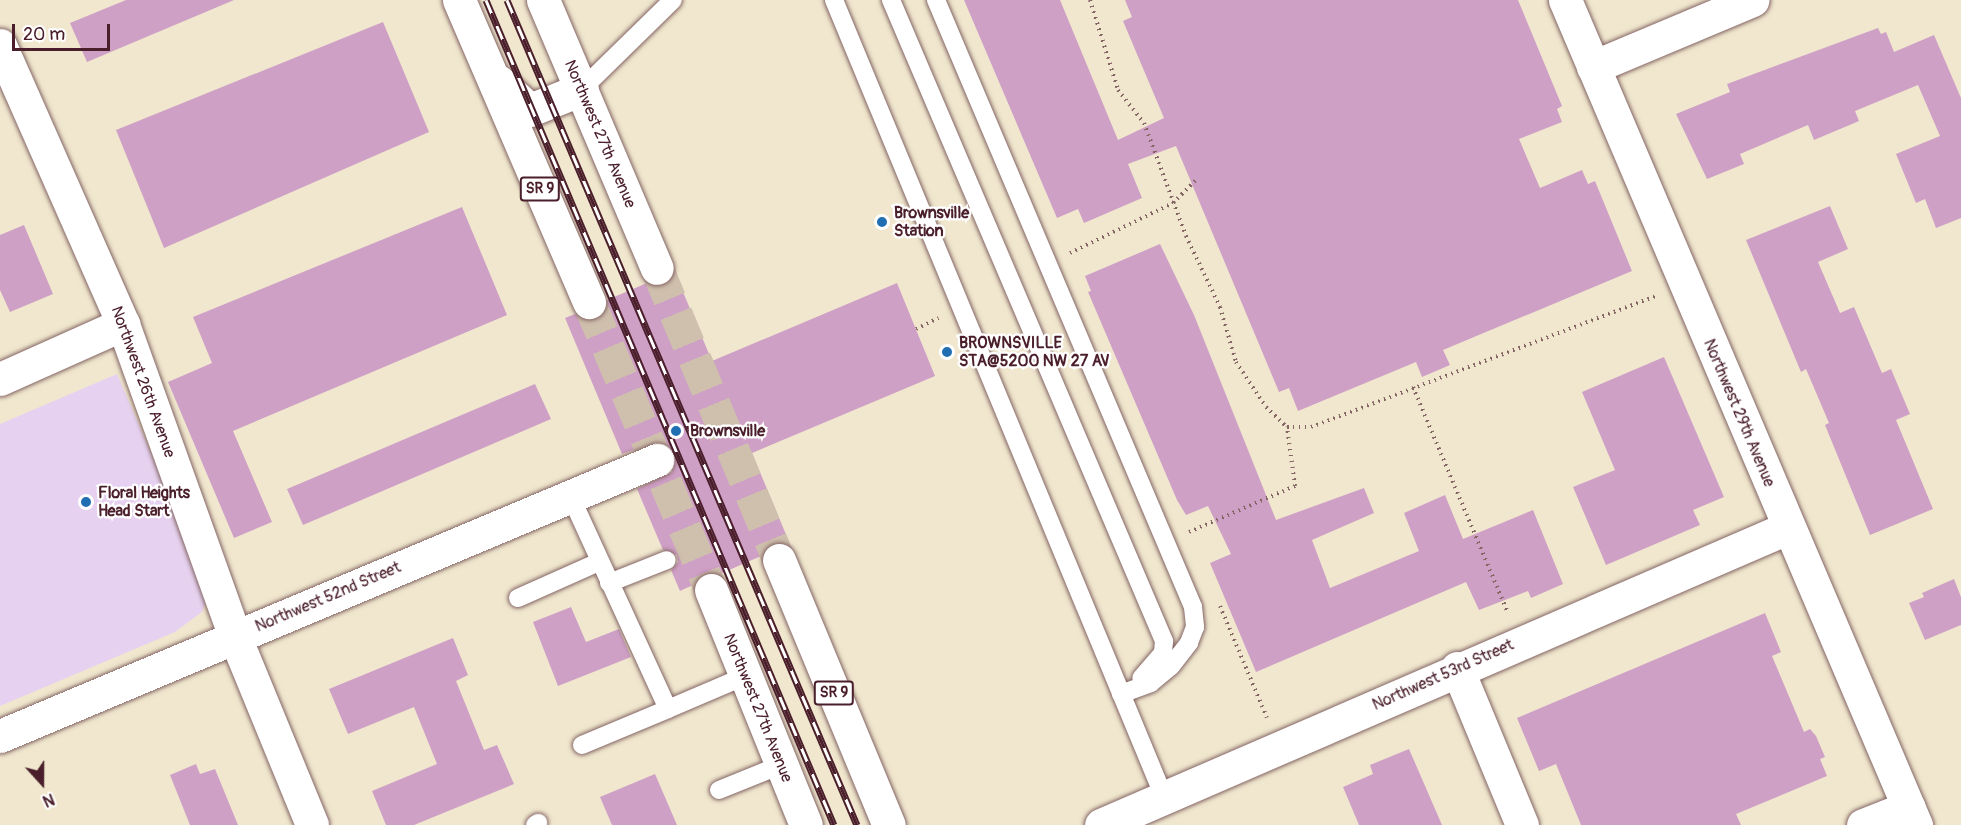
<!DOCTYPE html>
<style>
body{margin:0}
#map{position:relative;width:1961px;height:825px;overflow:hidden;background:#f0e7ce;font-family:Pangolin,sans-serif}
div>[style]{position:absolute}
[style*='--x']{left:calc(var(--x)*1px);top:calc(var(--y)*1px);width:calc(var(--w)*1px);rotate:calc(var(--a)*1deg)}
.built>*{inset:0;background:#e6d2f0}
.building>*{inset:0;background:#cfa0c6}
.primary-tunnel>*{height:33px;margin-top:-16.5px;transform-origin:0;background:repeating-linear-gradient(90deg,#cfbfad 0 33px,transparent 0 49px)}
.path>*{height:4px;margin-top:-2px;transform-origin:0;background:repeating-linear-gradient(90deg,#846564 0 1.5px,transparent 0 6px)}
.roads{filter:drop-shadow(0 0 2px #846564) drop-shadow(0 0 2px #846564)}
.service>*{height:18px;margin:-9px;padding:0 9px;transform-origin:9px;border-radius:9px;background:#fff}
.minor>*{height:33px;margin:-16.5px;padding:0 16.5px;transform-origin:16.5px;border-radius:16.5px;background:#fff}
.primary>*{height:33px;margin:-16.5px;padding:0 16.5px;transform-origin:16.5px;border-radius:16.5px;background:#fff}
.rail>*{height:7px;margin-top:-3.5px;transform-origin:0;background:repeating-linear-gradient(90deg,#fff 0 14px,#4a1f2b 0 28px);box-sizing:border-box;border-block:2px solid #4a1f2b}
.dots>*{width:16px;height:16px;translate:-50% -50%;box-sizing:border-box;border:3px solid #fff;border-radius:50%}
span{translate:-50% -50%;white-space:nowrap;text-align:center;line-height:1.15;-webkit-text-stroke:4.5px #fff;paint-order:stroke}
.shield-label span{padding:2px 4px;background:#fff;border:2px solid;border-radius:4px;-webkit-text-stroke-width:0}
.shield-label{font-size:15px;color:#4a1f2b;font-weight:700}
.street-label{font-size:16px;color:#4a1f2b}
.poi-label{font-size:16px;color:#4a1f2b;font-weight:700}
.left{translate:0 -50%;text-align:left}
.north{position:absolute;left:12px;top:753px;width:60px;height:60px;-webkit-text-stroke:4px #fff;paint-order:stroke;rotate:159deg;font-size:16px;font-weight:700;line-height:24px;text-align:center;color:#4a1f2b}
.north::after{content:'';display:block;margin:auto;width:21px;height:27px;background:#4a1f2b;clip-path:polygon(50% 0,100% 100%,50% 72%,0 100%)}
.scale{position:absolute;left:12px;top:24px;width:98px;height:27px;box-sizing:border-box;border:3px solid #4a1f2b;border-top:0;padding-left:8px;font-size:18px;line-height:21px;white-space:nowrap;color:#4a1f2b;-webkit-text-stroke:4px #fff;paint-order:stroke}
</style>
<div id="map">
<div class="built">
<div style="clip-path:polygon(117px 374px,206px 580px,207px 599px,202px 612px,175px 632px,0 706px,0 424px)"></div>
</div>
<div class="building">
<div style="clip-path:polygon(126px 0,234px 0,87px 62px,70px 23px)"></div>
<div style="clip-path:polygon(964px 0,1060px 0,1118px 140px,1164px 118px,1123px 21px,1132px 17px,1125px 0,1518px 0,1562px 106px,1557px 109px,1562px 122px,1519px 139px,1540px 188px,1582px 170px,1588px 184px,1595px 181px,1632px 271px,1443px 350px,1450px 365px,1422px 377px,1416px 362px,1298px 411px,1289px 388px,1279px 392px,1176px 146px,1128px 164px,1142px 198px,1084px 223px,1078px 209px,1057px 218px)"></div>
<div style="clip-path:polygon(383px 22px,429px 132px,164px 248px,116px 130px)"></div>
<div style="clip-path:polygon(1878px 28px,1881px 34px,1886px 32px,1894px 52px,1934px 35px,1961px 98px,1961px 218px,1936px 228px,1925px 199px,1916px 203px,1896px 154px,1940px 136px,1918px 85px,1855px 111px,1859px 121px,1814px 140px,1808px 125px,1740px 154px,1744px 164px,1707px 179px,1676px 114px,1730px 92px,1727px 84px)"></div>
<div style="clip-path:polygon(1830px 206px,1848px 249px,1818px 262px,1840px 313px,1854px 307px,1882px 373px,1891px 369px,1910px 414px,1896px 420px,1933px 509px,1870px 535px,1825px 425px,1829px 423px,1806px 369px,1801px 372px,1746px 240px)"></div>
<div style="clip-path:polygon(462px 207px,507px 315px,233px 431px,272px 522px,234px 538px,168px 382px,212px 363px,193px 317px)"></div>
<div style="clip-path:polygon(24px 225px,53px 294px,10px 312px,0 290px,0 235px)"></div>
<div style="clip-path:polygon(1160px 244px,1194px 315px,1276px 520px,1364px 488px,1374px 513px,1312px 540px,1330px 588px,1419px 551px,1404px 513px,1445px 495px,1463px 539px,1533px 510px,1563px 584px,1531px 598px,1528px 591px,1479px 610px,1466px 582px,1256px 672px,1210px 563px,1231px 554px,1208px 506px,1186px 515px,1177px 500px,1088px 292px,1091px 291px,1085px 276px)"></div>
<div style="clip-path:polygon(675px 273px,712px 361px,897px 283px,935px 376px,752px 453px,790px 544px,771px 543px,761px 556px,720px 574px,703px 573px,693px 585px,680px 591px,671px 570px,678px 562px,677px 555px,663px 550px,637px 489px,672px 472px,674px 453px,659px 441px,622px 454px,565px 318px,575px 314px,586px 320px,596px 319px,604px 313px,607px 300px,647px 283px,664px 285px)"></div>
<div style="clip-path:polygon(1664px 357px,1724px 497px,1693px 510px,1700px 525px,1606px 565px,1573px 487px,1615px 470px,1582px 392px)"></div>
<div style="clip-path:polygon(535px 384px,551px 419px,303px 525px,287px 489px)"></div>
<div style="clip-path:polygon(1954px 579px,1961px 597px,1961px 625px,1925px 640px,1909px 603px,1924px 597px,1922px 593px)"></div>
<div style="clip-path:polygon(571px 607px,586px 642px,619px 629px,631px 657px,558px 686px,533px 622px)"></div>
<div style="clip-path:polygon(1765px 613px,1781px 652px,1772px 656px,1804px 732px,1810px 729px,1816px 736px,1825px 757px,1820px 759px,1827px 776px,1736px 814px,1741px 825px,1581px 825px,1556px 764px,1539px 771px,1517px 718px)"></div>
<div style="clip-path:polygon(453px 638px,468px 675px,456px 681px,484px 750px,497px 745px,514px 784px,414px 825px,386px 825px,372px 791px,437px 764px,414px 707px,348px 734px,329px 689px)"></div>
<div style="clip-path:polygon(1409px 749px,1442px 825px,1359px 825px,1343px 787px,1373px 774px,1370px 765px)"></div>
<div style="clip-path:polygon(196px 764px,200px 774px,215px 769px,238px 825px,190px 825px,170px 775px)"></div>
<div style="clip-path:polygon(655px 774px,677px 825px,612px 825px,600px 797px)"></div>
</div>
<div class="primary-tunnel">
<div style="--x:657;--y:268;--w:316;--a:67.3"></div>
<div style="--x:589;--y:302;--w:313;--a:67"></div>
</div>
<div class="path">
<div style="--x:1090;--y:0;--w:94;--a:72.7"></div>
<div style="--x:1118;--y:90;--w:42;--a:51.8"></div>
<div style="--x:1144;--y:123;--w:121;--a:69.6"></div>
<div style="--x:1186;--y:236;--w:79;--a:64.4"></div>
<div style="--x:1220;--y:307;--w:57;--a:73.8"></div>
<div style="--x:1236;--y:362;--w:54;--a:56.3"></div>
<div style="--x:1266;--y:407;--w:29;--a:44"></div>
<div style="--x:1287;--y:427;--w:24;--a:0"></div>
<div style="--x:1311;--y:427;--w:368;--a:-20.8"></div>
<div style="--x:1070;--y:253;--w:114;--a:-25.9"></div>
<div style="--x:1173;--y:203;--w:34;--a:-45"></div>
<div style="--x:916;--y:329;--w:25;--a:-26"></div>
<div style="--x:1413;--y:387;--w:245;--a:67.2"></div>
<div style="--x:1189;--y:532;--w:116;--a:-23.5"></div>
<div style="--x:1295;--y:486;--w:60;--a:-97.7"></div>
<div style="--x:1220;--y:606;--w:121;--a:67.2"></div>
</div>
<div class="roads">
<div class="service">
<div style="--x:834;--y:0;--w:863;--a:67.51"></div>
<div style="--x:891;--y:0;--w:697;--a:66.93"></div>
<div style="--x:1164;--y:641;--w:12;--a:95"></div>
<div style="--x:1163;--y:653;--w:33;--a:131"></div>
<div style="--x:936;--y:0;--w:659;--a:67.05"></div>
<div style="--x:1193;--y:607;--w:20;--a:84"></div>
<div style="--x:1195;--y:627;--w:17;--a:111"></div>
<div style="--x:1189;--y:643;--w:29;--a:128"></div>
<div style="--x:1171;--y:666;--w:26;--a:140"></div>
<div style="--x:1151;--y:683;--w:32;--a:160"></div>
<div style="--x:582;--y:89;--w:127;--a:-44.4"></div>
<div style="--x:570;--y:495;--w:235;--a:65.4"></div>
<div style="--x:668;--y:709;--w:84;--a:-23.2"></div>
<div style="--x:609;--y:583;--w:62;--a:-21.6"></div>
<div style="--x:518;--y:598;--w:89;--a:-24"></div>
<div style="--x:582;--y:745;--w:93;--a:-22.7"></div>
<div style="--x:719;--y:790;--w:67;--a:-22"></div>
<div style="--x:535;--y:825;--w:4;--a:-34"></div>
</div>
<div class="minor">
<div style="--x:1565;--y:0;--w:897;--a:66.95"></div>
<div style="--x:0;--y:45;--w:305;--a:66.2"></div>
<div style="--x:123;--y:324;--w:332;--a:70.3"></div>
<div style="--x:235;--y:637;--w:203;--a:67.7"></div>
<div style="--x:1593;--y:67;--w:173;--a:-22.8"></div>
<div style="--x:0;--y:379;--w:135;--a:-24.1"></div>
<div style="--x:1457;--y:668;--w:170;--a:67.5"></div>
<div style="--x:0;--y:736;--w:713;--a:-22.79"></div>
<div style="--x:1101;--y:825;--w:748;--a:-23.41"></div>
<div style="--x:1863;--y:825;--w:49;--a:-21.4"></div>
</div>
<div class="primary">
<div style="--x:459;--y:0;--w:329;--a:66.7"></div>
<div style="--x:543;--y:0;--w:291;--a:67"></div>
<div style="--x:498;--y:81;--w:43;--a:42.2"></div>
<div style="--x:530;--y:110;--w:56;--a:-22"></div>
<div style="--x:779;--y:560;--w:287;--a:67.5"></div>
<div style="--x:711;--y:590;--w:253;--a:68"></div>
</div>
</div>
<div class="rail">
<div style="--x:486;--y:0;--w:895;--a:67.13"></div>
<div style="--x:507;--y:0;--w:896;--a:67.01"></div>
</div>
<div class="dots">
<div style="left:882px;top:222px;background:#1f6fb2"></div>
<div style="left:947px;top:352px;background:#1f6fb2"></div>
<div style="left:676px;top:431px;background:#1f6fb2"></div>
<div style="left:86px;top:502px;background:#1f6fb2"></div>
</div>
<div class="shield-label">
<span style="left:540px;top:189px">SR 9</span>
<span style="left:834px;top:693px">SR 9</span>
</div>
<div class="street-label">
<span style="left:600px;top:134px;rotate:67deg">Northwest 27th Avenue</span>
<span style="left:143px;top:382px;rotate:70deg">Northwest 26th Avenue</span>
<span style="left:1739px;top:413px;rotate:67deg">Northwest 29th Avenue</span>
<span style="left:328px;top:597px;rotate:-23deg">Northwest 52nd Street</span>
<span style="left:1443px;top:675px;rotate:-24deg">Northwest 53rd Street</span>
<span style="left:758px;top:708px;rotate:68deg">Northwest 27th Avenue</span>
</div>
<div class="poi-label">
<span class="left" style="left:894px;top:222px">Brownsville<br>Station</span>
<span class="left" style="left:959px;top:352px">BROWNSVILLE<br>STA@5200 NW 27 AV</span>
<span class="left" style="left:690px;top:431px">Brownsville</span>
<span class="left" style="left:98px;top:502px">Floral Heights<br>Head Start</span>
</div>
<div class="north">N</div>
<div class="scale">20 m</div>
</div>
